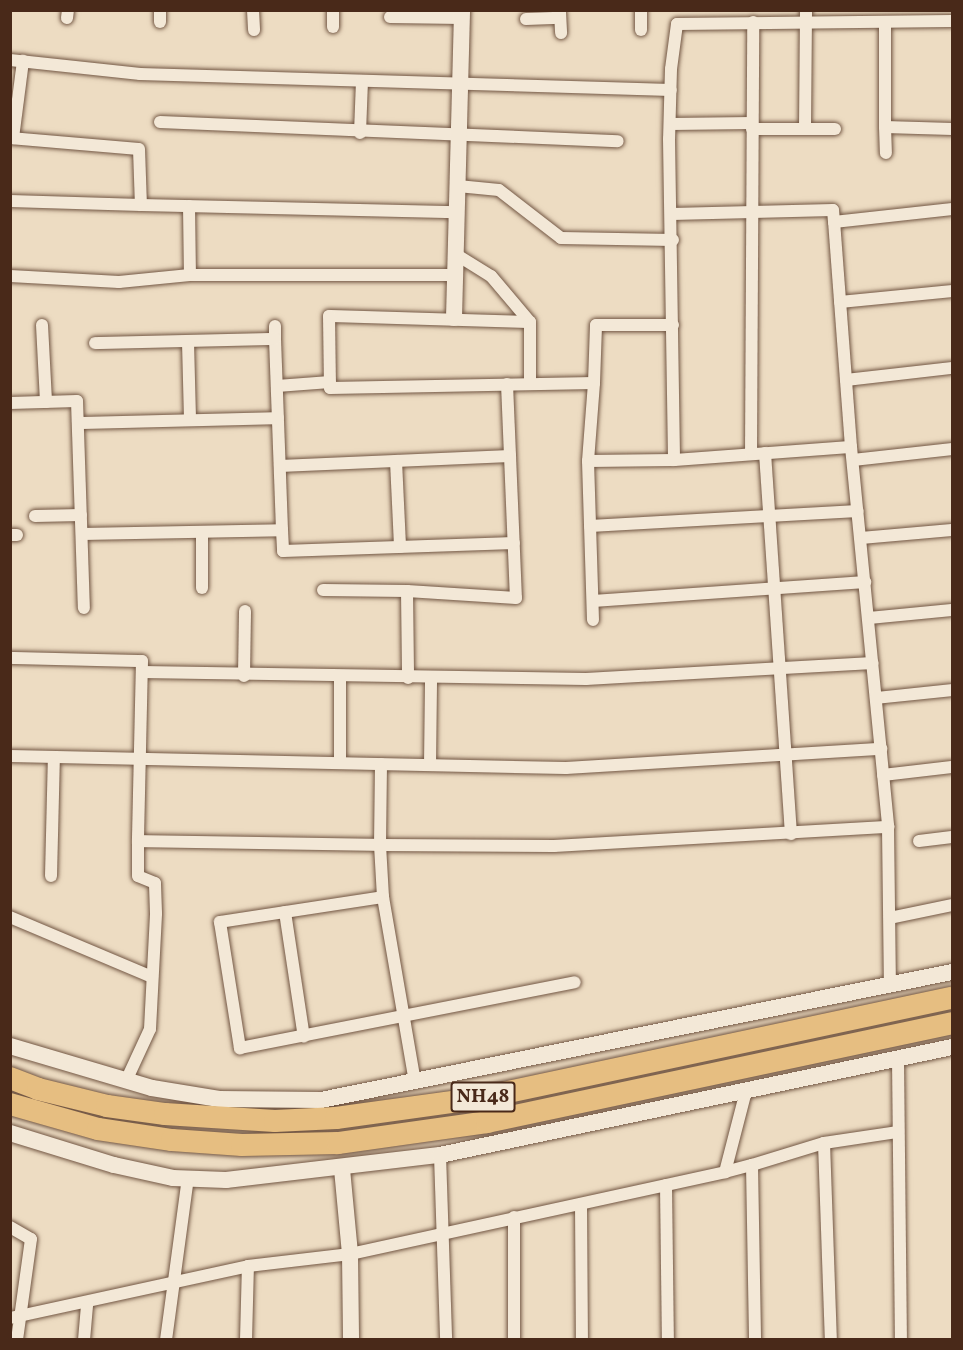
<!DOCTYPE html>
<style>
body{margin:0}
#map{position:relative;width:963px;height:1350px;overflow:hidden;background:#eddcc2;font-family:Vollkorn,serif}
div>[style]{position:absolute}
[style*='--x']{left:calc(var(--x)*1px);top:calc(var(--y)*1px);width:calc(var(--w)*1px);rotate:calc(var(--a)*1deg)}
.roads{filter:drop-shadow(0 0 2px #725643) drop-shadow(0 0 2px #725643)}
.street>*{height:12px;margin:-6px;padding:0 6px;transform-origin:6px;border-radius:6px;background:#f3e8d7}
.secondary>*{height:16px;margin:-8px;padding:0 8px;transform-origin:8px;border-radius:8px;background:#f3e8d7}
.highway>*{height:22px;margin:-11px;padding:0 11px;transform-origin:11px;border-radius:11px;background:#e6be81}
span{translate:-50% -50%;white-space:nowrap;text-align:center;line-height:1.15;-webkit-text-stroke:5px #f3e8d7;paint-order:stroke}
.shield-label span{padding:2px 4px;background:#f3e8d7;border:2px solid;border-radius:4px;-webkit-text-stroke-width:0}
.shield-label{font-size:20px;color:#492919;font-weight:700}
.frame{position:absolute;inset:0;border:12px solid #492919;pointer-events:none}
</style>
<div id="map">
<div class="roads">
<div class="street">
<div style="--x:253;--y:10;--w:20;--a:87"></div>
<div style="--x:333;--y:10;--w:17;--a:90"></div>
<div style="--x:560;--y:12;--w:21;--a:87"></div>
<div style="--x:390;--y:17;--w:72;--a:0.8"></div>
<div style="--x:67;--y:18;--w:8;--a:-83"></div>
<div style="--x:526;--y:19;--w:34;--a:-2"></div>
<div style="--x:952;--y:21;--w:275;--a:179.4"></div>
<div style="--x:677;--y:24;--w:45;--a:97.6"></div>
<div style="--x:671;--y:69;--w:70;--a:91.6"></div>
<div style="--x:669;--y:139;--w:321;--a:89.1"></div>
<div style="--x:674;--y:460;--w:177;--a:-4.2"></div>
<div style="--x:851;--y:447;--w:226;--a:-94.3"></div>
<div style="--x:834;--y:222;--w:119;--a:-6.3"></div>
<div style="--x:160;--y:22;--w:12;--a:-90"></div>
<div style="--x:885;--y:22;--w:105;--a:90"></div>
<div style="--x:885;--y:127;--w:67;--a:1.7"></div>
<div style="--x:641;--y:30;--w:20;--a:-90"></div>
<div style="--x:10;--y:60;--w:131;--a:6.1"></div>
<div style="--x:140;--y:74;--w:531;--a:1.73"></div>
<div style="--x:160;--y:122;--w:458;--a:2.4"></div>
<div style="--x:671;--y:124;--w:81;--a:-0.7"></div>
<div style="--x:885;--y:127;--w:26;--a:88"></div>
<div style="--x:805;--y:128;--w:118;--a:-89.5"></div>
<div style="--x:752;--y:129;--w:83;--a:0"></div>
<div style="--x:360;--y:133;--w:52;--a:-87.8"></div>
<div style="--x:10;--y:138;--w:129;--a:4.9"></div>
<div style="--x:139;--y:149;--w:56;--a:88"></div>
<div style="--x:141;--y:205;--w:316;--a:1.3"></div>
<div style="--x:13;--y:138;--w:78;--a:-82.6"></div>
<div style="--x:458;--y:186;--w:41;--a:5.6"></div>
<div style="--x:499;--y:190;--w:78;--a:37.7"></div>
<div style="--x:561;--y:238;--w:112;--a:1"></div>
<div style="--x:10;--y:201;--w:131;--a:1.7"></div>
<div style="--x:189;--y:206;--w:69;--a:89.2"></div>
<div style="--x:672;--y:214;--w:161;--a:-1.4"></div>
<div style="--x:833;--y:210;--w:12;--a:85"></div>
<div style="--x:457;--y:255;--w:40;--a:32"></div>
<div style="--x:491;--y:276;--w:60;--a:49.7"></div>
<div style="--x:10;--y:276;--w:109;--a:3.2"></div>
<div style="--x:119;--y:282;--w:71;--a:-5.6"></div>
<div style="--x:190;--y:275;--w:266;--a:0"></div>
<div style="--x:840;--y:302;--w:113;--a:-5.6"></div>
<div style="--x:42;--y:325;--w:77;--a:87"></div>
<div style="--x:275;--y:339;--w:13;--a:-90"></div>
<div style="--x:188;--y:342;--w:78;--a:88.5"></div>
<div style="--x:846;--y:380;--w:107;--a:-6.5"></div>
<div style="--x:530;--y:383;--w:61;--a:-90"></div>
<div style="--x:530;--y:322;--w:201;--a:-178.3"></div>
<div style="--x:329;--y:316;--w:72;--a:89.2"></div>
<div style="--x:330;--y:388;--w:264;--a:-1.1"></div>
<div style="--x:594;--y:383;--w:78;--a:94.4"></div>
<div style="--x:588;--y:461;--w:159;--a:88.2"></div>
<div style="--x:594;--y:383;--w:58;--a:-88"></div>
<div style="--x:596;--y:325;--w:77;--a:0"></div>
<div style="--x:507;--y:384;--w:72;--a:87.6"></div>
<div style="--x:277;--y:386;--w:53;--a:-4.3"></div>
<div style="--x:10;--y:403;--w:67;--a:-1.7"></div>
<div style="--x:77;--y:401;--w:207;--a:88.1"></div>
<div style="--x:78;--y:423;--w:200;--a:-1.4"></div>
<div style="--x:851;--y:447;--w:382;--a:84.4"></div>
<div style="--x:888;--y:827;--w:158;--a:89.3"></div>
<div style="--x:765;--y:453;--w:382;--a:86.1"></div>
<div style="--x:751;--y:454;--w:432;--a:-89.7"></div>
<div style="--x:853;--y:460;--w:100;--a:-6.3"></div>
<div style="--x:396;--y:461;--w:86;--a:87.3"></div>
<div style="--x:588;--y:461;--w:86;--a:-0.7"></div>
<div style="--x:280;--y:466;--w:230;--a:-2.5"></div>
<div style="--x:510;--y:456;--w:142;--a:87.6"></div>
<div style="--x:516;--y:598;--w:109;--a:-176.3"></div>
<div style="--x:407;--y:591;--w:87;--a:89.3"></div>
<div style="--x:35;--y:516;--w:46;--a:-1.2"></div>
<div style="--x:590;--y:526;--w:268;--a:-3.2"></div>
<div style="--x:282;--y:530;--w:21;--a:87"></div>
<div style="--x:283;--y:551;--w:231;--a:-2"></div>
<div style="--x:202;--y:532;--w:56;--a:90"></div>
<div style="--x:82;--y:534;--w:200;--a:-1.1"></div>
<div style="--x:282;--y:530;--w:191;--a:-92.1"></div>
<div style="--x:275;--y:339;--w:180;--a:178.7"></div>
<div style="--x:10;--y:535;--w:7;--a:0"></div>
<div style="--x:861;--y:538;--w:91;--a:-5"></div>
<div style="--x:323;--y:590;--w:84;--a:0.7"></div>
<div style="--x:593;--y:601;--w:273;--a:-4"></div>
<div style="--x:869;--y:618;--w:83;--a:-5.5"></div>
<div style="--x:10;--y:658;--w:132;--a:1.3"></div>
<div style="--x:142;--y:661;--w:180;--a:91.3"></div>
<div style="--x:138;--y:841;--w:242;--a:0.9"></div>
<div style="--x:380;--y:845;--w:52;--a:86.7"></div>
<div style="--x:383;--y:897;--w:188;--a:80.2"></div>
<div style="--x:142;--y:672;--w:444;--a:0.9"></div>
<div style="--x:586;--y:679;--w:287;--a:-3.2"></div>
<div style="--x:244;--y:676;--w:65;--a:-89.1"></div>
<div style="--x:340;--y:677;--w:85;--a:90"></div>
<div style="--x:876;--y:698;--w:76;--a:-6"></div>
<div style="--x:10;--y:756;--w:556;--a:1.24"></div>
<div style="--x:566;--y:768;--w:316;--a:-3.5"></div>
<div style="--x:381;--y:764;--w:81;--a:90.7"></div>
<div style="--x:380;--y:845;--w:174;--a:0.3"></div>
<div style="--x:554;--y:846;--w:335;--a:-3.3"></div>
<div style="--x:430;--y:765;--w:87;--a:-89.3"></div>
<div style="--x:883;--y:775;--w:69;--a:-6.6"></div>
<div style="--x:919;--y:841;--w:33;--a:-7"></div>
<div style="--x:51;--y:876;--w:119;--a:-88.6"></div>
<div style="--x:383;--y:897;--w:165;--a:171.3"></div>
<div style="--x:220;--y:922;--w:128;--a:81"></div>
<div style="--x:240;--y:1048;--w:341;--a:-11.1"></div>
<div style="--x:285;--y:912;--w:126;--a:81.4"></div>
<div style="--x:10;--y:917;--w:154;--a:22.9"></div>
<div style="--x:890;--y:918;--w:63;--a:-11.8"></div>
<div style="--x:898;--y:1059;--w:281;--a:89.4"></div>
<div style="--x:126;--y:1081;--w:57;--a:-65.2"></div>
<div style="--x:150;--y:1029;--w:116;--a:-87"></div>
<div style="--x:156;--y:913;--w:30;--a:-92"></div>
<div style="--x:155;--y:883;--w:18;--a:-158"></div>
<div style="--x:138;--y:876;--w:35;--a:-90"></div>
<div style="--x:746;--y:1091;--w:84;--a:104.5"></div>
<div style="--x:725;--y:1172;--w:28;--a:-15"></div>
<div style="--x:752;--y:1165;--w:175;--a:89"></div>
<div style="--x:824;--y:1143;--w:75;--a:-8.5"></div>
<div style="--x:440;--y:1155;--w:185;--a:88.1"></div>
<div style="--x:752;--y:1165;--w:75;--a:-17"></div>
<div style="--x:824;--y:1143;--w:197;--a:88"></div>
<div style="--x:666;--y:1185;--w:155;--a:89.3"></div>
<div style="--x:581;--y:1204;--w:136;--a:89.6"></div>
<div style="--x:514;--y:1217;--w:123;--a:90"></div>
<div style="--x:10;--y:1227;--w:24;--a:30"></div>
<div style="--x:31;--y:1239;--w:102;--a:97.9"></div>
<div style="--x:10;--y:1318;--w:244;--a:-12.3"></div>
<div style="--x:248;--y:1266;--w:103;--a:-6.7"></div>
<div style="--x:350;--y:1254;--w:384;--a:-12.3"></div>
<div style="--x:84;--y:1340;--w:38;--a:-85"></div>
<div style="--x:166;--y:1340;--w:163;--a:-82.3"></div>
<div style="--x:246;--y:1340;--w:74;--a:-88.5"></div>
</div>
<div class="secondary">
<div style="--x:454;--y:318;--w:308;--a:-88.5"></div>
<div style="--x:10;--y:1046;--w:148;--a:16.5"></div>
<div style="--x:152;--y:1088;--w:68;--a:9.3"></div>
<div style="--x:219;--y:1099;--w:102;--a:0.6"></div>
<div style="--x:321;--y:1100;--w:644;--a:-11.47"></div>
<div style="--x:10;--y:1133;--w:109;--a:17.1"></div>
<div style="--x:114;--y:1165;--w:60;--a:12.4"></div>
<div style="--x:173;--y:1178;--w:53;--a:2.2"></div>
<div style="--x:226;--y:1180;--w:215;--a:-6.7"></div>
<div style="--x:440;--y:1155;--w:523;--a:-11.91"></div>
<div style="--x:342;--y:1169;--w:85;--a:84.6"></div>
<div style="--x:350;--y:1254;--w:86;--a:89.3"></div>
</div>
<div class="highway">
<div style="--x:10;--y:1078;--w:30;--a:21"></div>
<div style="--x:38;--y:1089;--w:71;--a:13.8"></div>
<div style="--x:107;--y:1106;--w:59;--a:7.9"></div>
<div style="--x:165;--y:1114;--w:110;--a:3.6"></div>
<div style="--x:275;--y:1121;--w:61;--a:-2.8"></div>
<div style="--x:336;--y:1118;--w:145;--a:-7.9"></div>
<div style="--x:480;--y:1098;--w:482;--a:-12"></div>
<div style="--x:10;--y:1104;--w:91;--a:15.9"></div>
<div style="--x:98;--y:1129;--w:75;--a:8.5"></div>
<div style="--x:172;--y:1140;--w:70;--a:4.1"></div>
<div style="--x:242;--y:1145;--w:96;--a:-1.2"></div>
<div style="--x:338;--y:1143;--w:150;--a:-8"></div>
<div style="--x:487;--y:1122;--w:475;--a:-12"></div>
</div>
</div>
<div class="shield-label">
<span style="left:483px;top:1097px">NH48</span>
</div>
<div class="frame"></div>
</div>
